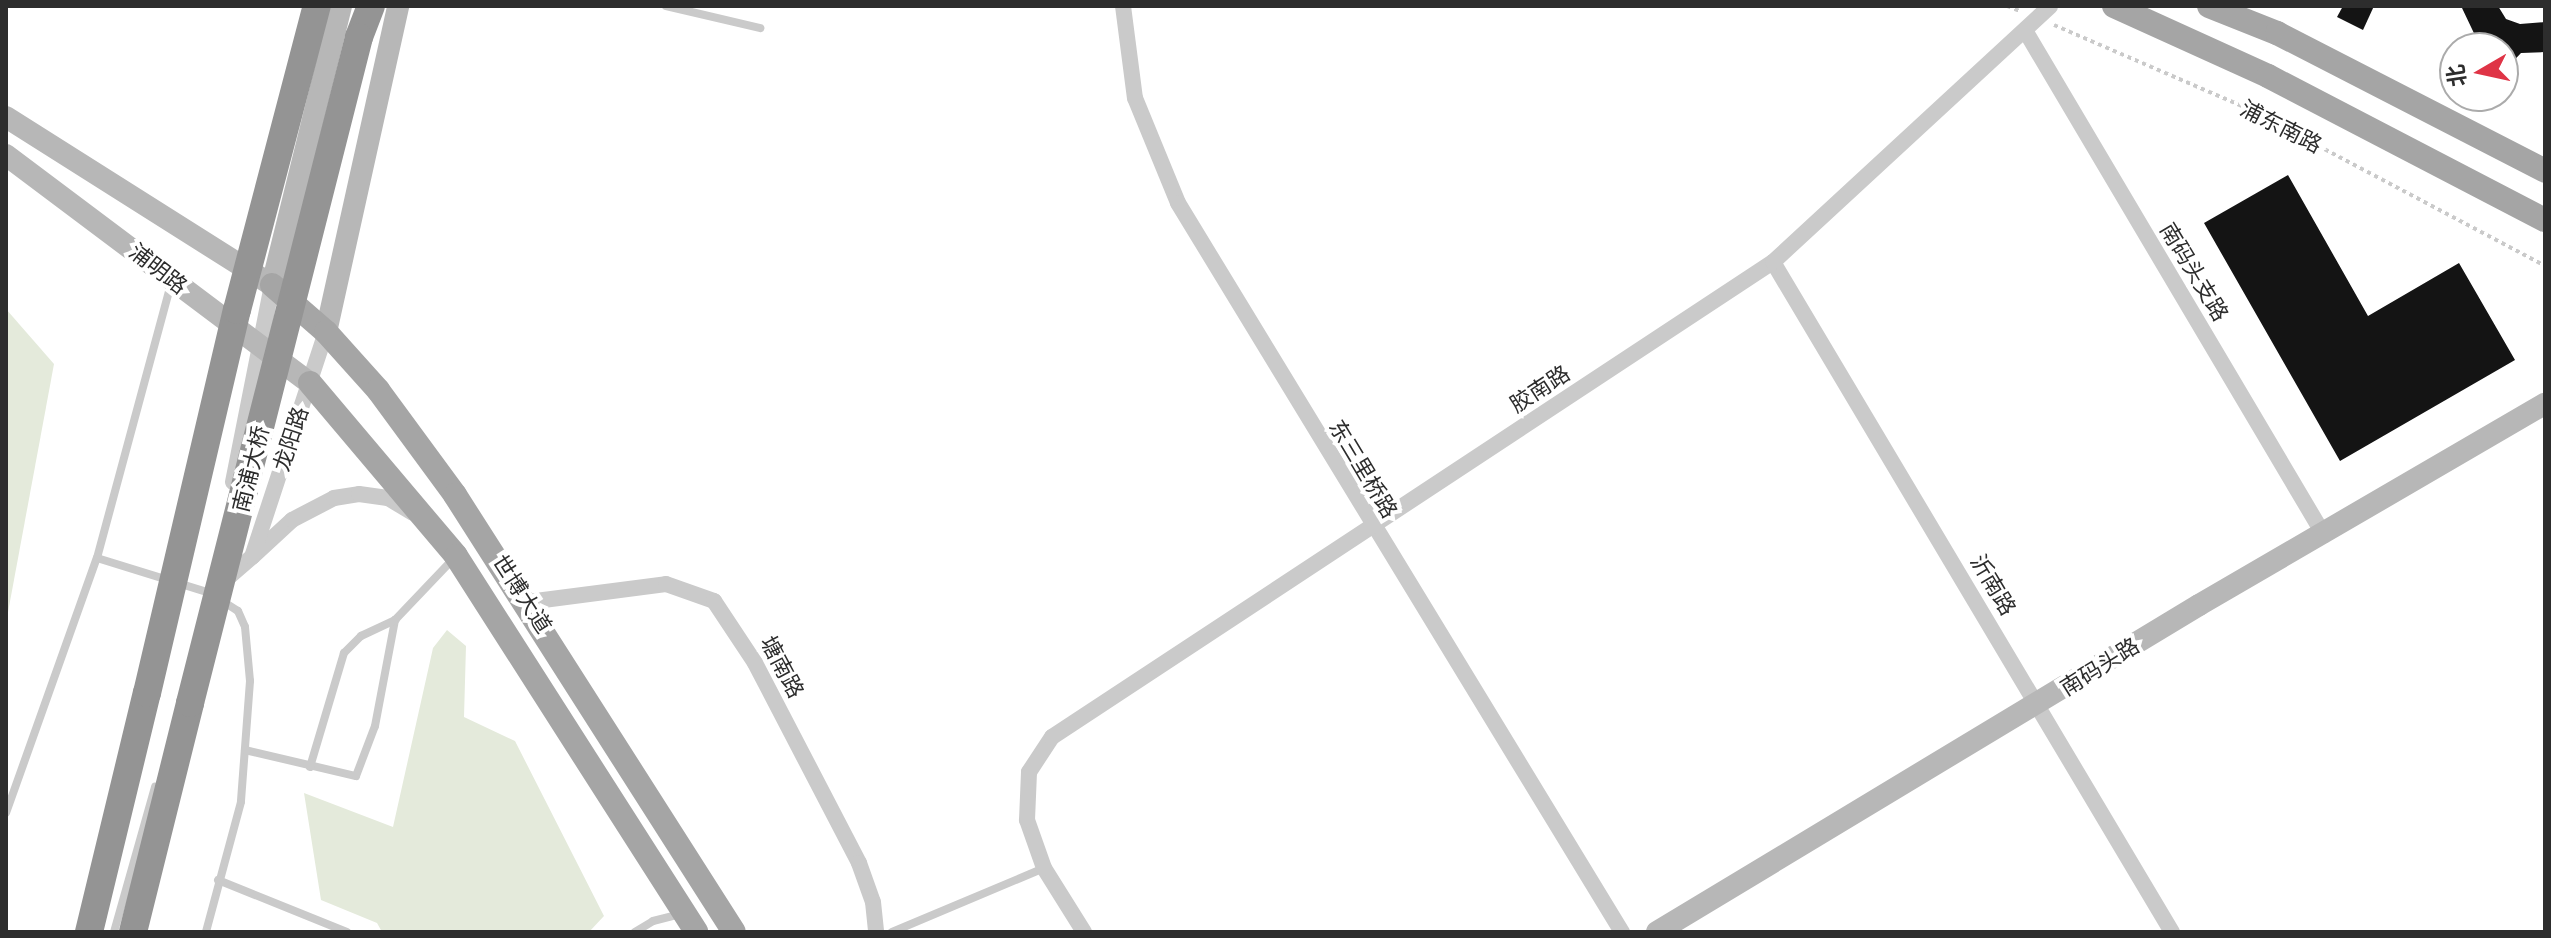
<!DOCTYPE html>
<meta charset="utf-8">
<style>
body{margin:0}
#map{position:relative;width:2551px;height:938px;overflow:hidden;background:#fff;font-family:"Fira Sans Condensed","Noto Sans SC",sans-serif}
div>[style]{position:absolute}
[style*='--x']{left:calc(var(--x)*1px);top:calc(var(--y)*1px);width:calc(var(--w)*1px);rotate:calc(var(--a)*1deg)}
.green>*{inset:0;background:#e4eadb}
.building>*{inset:0;background:#141414}
.path>*{height:4px;margin-top:-2px;transform-origin:0;background:repeating-linear-gradient(90deg,#cacaca 0 4px,transparent 0 8px)}
.lane>*{height:8px;margin:-4px;padding:0 4px;transform-origin:4px;border-radius:4px;background:#cacaca}
.street>*{height:16px;margin:-8px;padding:0 8px;transform-origin:8px;border-radius:8px;background:#cacaca}
.secondary>*{height:22px;margin:-11px;padding:0 11px;transform-origin:11px;border-radius:11px;background:#b7b7b7}
.primary>*{height:24px;margin:-12px;padding:0 12px;transform-origin:12px;border-radius:12px;background:#a5a5a5}
.highway>*{height:28px;margin:-14px;padding:0 14px;transform-origin:14px;border-radius:14px;background:#949494}
.highway-bridge>*{height:28px;margin:-14px;padding:0 14px;transform-origin:14px;border-radius:14px;background:#949494}
span{translate:-50% -50%;white-space:nowrap;text-align:center;line-height:1.15;-webkit-text-stroke:8px #fff;paint-order:stroke}
.street-label{font-size:22px;color:#2d2d2d}
.frame{position:absolute;inset:0;border:8px solid #2d2d2d;pointer-events:none}
.north{position:absolute;left:2439px;top:32px;width:80px;height:80px;box-sizing:border-box;background:#fff;border:2px solid #ababab;border-radius:50%;rotate:261deg;font-size:22px;font-weight:700;line-height:32px;text-align:center;color:#2d2d2d}
.north::after{content:'';display:block;margin:auto;width:28px;height:36px;background:#df3446;clip-path:polygon(50% 0,100% 100%,50% 72%,0 100%)}
</style>
<div id="map">
<div class="green">
<div style="clip-path:polygon(6px 309px,54px 364px,6px 623px)"></div>
<div style="clip-path:polygon(447px 630px,466px 646px,464px 717px,515px 741px,604px 916px,589px 932px,382px 932px,377px 923px,321px 900px,304px 793px,393px 827px,433px 648px)"></div>
</div>
<div class="building">
<div style="clip-path:polygon(2343px 6px,2374px 6px,2363px 30px,2337px 17px)"></div>
<div style="clip-path:polygon(2498px 6px,2506px 19px,2520px 24px,2545px 22px,2545px 52px,2521px 53px,2503px 72px,2503px 48px,2481px 48px,2462px 8px)"></div>
<div style="clip-path:polygon(2288px 175px,2368px 316px,2459px 263px,2515px 360px,2340px 461px,2204px 223px)"></div>
</div>
<div class="path">
<div style="--x:2007;--y:6;--w:14;--a:21"></div>
<div style="--x:2054;--y:25;--w:210;--a:23.3"></div>
<div style="--x:2247;--y:108;--w:337;--a:27.9"></div>
</div>
<div class="lane">
<div style="--x:666;--y:6;--w:97;--a:13.2"></div>
<div style="--x:97;--y:558;--w:118;--a:17.2"></div>
<div style="--x:210;--y:593;--w:33;--a:33"></div>
<div style="--x:238;--y:611;--w:17;--a:66"></div>
<div style="--x:245;--y:627;--w:54;--a:84.7"></div>
<div style="--x:250;--y:681;--w:121;--a:94.3"></div>
<div style="--x:241;--y:802;--w:135;--a:105.1"></div>
<div style="--x:245;--y:750;--w:114;--a:13.2"></div>
<div style="--x:356;--y:776;--w:53;--a:-69.2"></div>
<div style="--x:375;--y:726;--w:108;--a:-79.3"></div>
<div style="--x:395;--y:620;--w:87;--a:-46.4"></div>
<div style="--x:310;--y:767;--w:119;--a:-73.4"></div>
<div style="--x:344;--y:653;--w:24;--a:-45"></div>
<div style="--x:361;--y:636;--w:38;--a:-25"></div>
<div style="--x:6;--y:813;--w:271;--a:-70.4"></div>
<div style="--x:97;--y:558;--w:288;--a:-74.9"></div>
<div style="--x:218;--y:880;--w:139;--a:22"></div>
<div style="--x:114;--y:932;--w:151;--a:-74.2"></div>
<div style="--x:635;--y:932;--w:21;--a:-31"></div>
<div style="--x:653;--y:921;--w:30;--a:-14"></div>
<div style="--x:892;--y:932;--w:165;--a:-22.8"></div>
</div>
<div class="street">
<div style="--x:1123;--y:6;--w:93;--a:82.6"></div>
<div style="--x:1135;--y:98;--w:113;--a:67.7"></div>
<div style="--x:1178;--y:203;--w:854;--a:58.66"></div>
<div style="--x:2026;--y:32;--w:585;--a:59.36"></div>
<div style="--x:1773;--y:262;--w:780;--a:59.23"></div>
<div style="--x:233;--y:482;--w:201;--a:-78.8"></div>
<div style="--x:253;--y:556;--w:53;--a:-42.7"></div>
<div style="--x:292;--y:520;--w:47;--a:-27.6"></div>
<div style="--x:334;--y:498;--w:25;--a:-9"></div>
<div style="--x:359;--y:494;--w:29;--a:8"></div>
<div style="--x:388;--y:498;--w:29;--a:31"></div>
<div style="--x:223;--y:582;--w:38;--a:-41"></div>
<div style="--x:252;--y:557;--w:237;--a:-71.8"></div>
<div style="--x:528;--y:602;--w:139;--a:-7.4"></div>
<div style="--x:666;--y:584;--w:51;--a:19.5"></div>
<div style="--x:714;--y:601;--w:74;--a:56.5"></div>
<div style="--x:755;--y:663;--w:225;--a:62.5"></div>
<div style="--x:859;--y:863;--w:41;--a:70.3"></div>
<div style="--x:873;--y:902;--w:30;--a:84"></div>
<div style="--x:1084;--y:932;--w:75;--a:-122"></div>
<div style="--x:1044;--y:868;--w:51;--a:-109.5"></div>
<div style="--x:1027;--y:820;--w:48;--a:-87.6"></div>
<div style="--x:1029;--y:772;--w:42;--a:-56.7"></div>
<div style="--x:1052;--y:737;--w:863;--a:-33.38"></div>
<div style="--x:1773;--y:262;--w:377;--a:-42.7"></div>
</div>
<div class="secondary">
<div style="--x:6;--y:117;--w:315;--a:32.3"></div>
<div style="--x:272;--y:285;--w:287;--a:-76.1"></div>
<div style="--x:6;--y:155;--w:380;--a:36.9"></div>
<div style="--x:326;--y:332;--w:334;--a:-77.5"></div>
<div style="--x:1657;--y:932;--w:633;--a:-31.1"></div>
<div style="--x:2199;--y:605;--w:400;--a:-30.2"></div>
</div>
<div class="primary">
<div style="--x:2114;--y:6;--w:169;--a:24.4"></div>
<div style="--x:2268;--y:76;--w:312;--a:27.5"></div>
<div style="--x:2209;--y:6;--w:73;--a:21.7"></div>
<div style="--x:2277;--y:33;--w:301;--a:27.2"></div>
<div style="--x:272;--y:285;--w:72;--a:41"></div>
<div style="--x:326;--y:332;--w:78;--a:48.1"></div>
<div style="--x:378;--y:390;--w:130;--a:53.7"></div>
<div style="--x:455;--y:495;--w:518;--a:57.44"></div>
<div style="--x:310;--y:383;--w:226;--a:49.8"></div>
<div style="--x:456;--y:556;--w:446;--a:57.4"></div>
</div>
<div class="highway">
<div style="--x:359;--y:37;--w:33;--a:-69"></div>
<div style="--x:89;--y:932;--w:246;--a:-76.4"></div>
<div style="--x:133;--y:932;--w:236;--a:-76"></div>
</div>
<div class="highway-bridge">
<div style="--x:147;--y:693;--w:393;--a:-76.8"></div>
<div style="--x:237;--y:310;--w:314;--a:-75.3"></div>
<div style="--x:190;--y:703;--w:687;--a:-75.76"></div>
</div>
<div class="street-label">
<span style="left:2281px;top:127px;rotate:27deg">浦东南路</span>
<span style="left:158px;top:269px;rotate:38deg">浦明路</span>
<span style="left:2194px;top:272px;rotate:59deg">南码头支路</span>
<span style="left:1540px;top:389px;rotate:-33deg">胶南路</span>
<span style="left:291px;top:439px;rotate:-72deg">龙阳路</span>
<span style="left:251px;top:469px;rotate:-76deg">南浦大桥</span>
<span style="left:1363px;top:469px;rotate:59deg">东三里桥路</span>
<span style="left:1993px;top:585px;rotate:59deg">沂南路</span>
<span style="left:522px;top:594px;rotate:57deg">世博大道</span>
<span style="left:782px;top:667px;rotate:62deg">塘南路</span>
<span style="left:2100px;top:667px;rotate:-32deg">南码头路</span>
</div>
<div class="frame"></div>
<div class="north">北</div>
</div>
